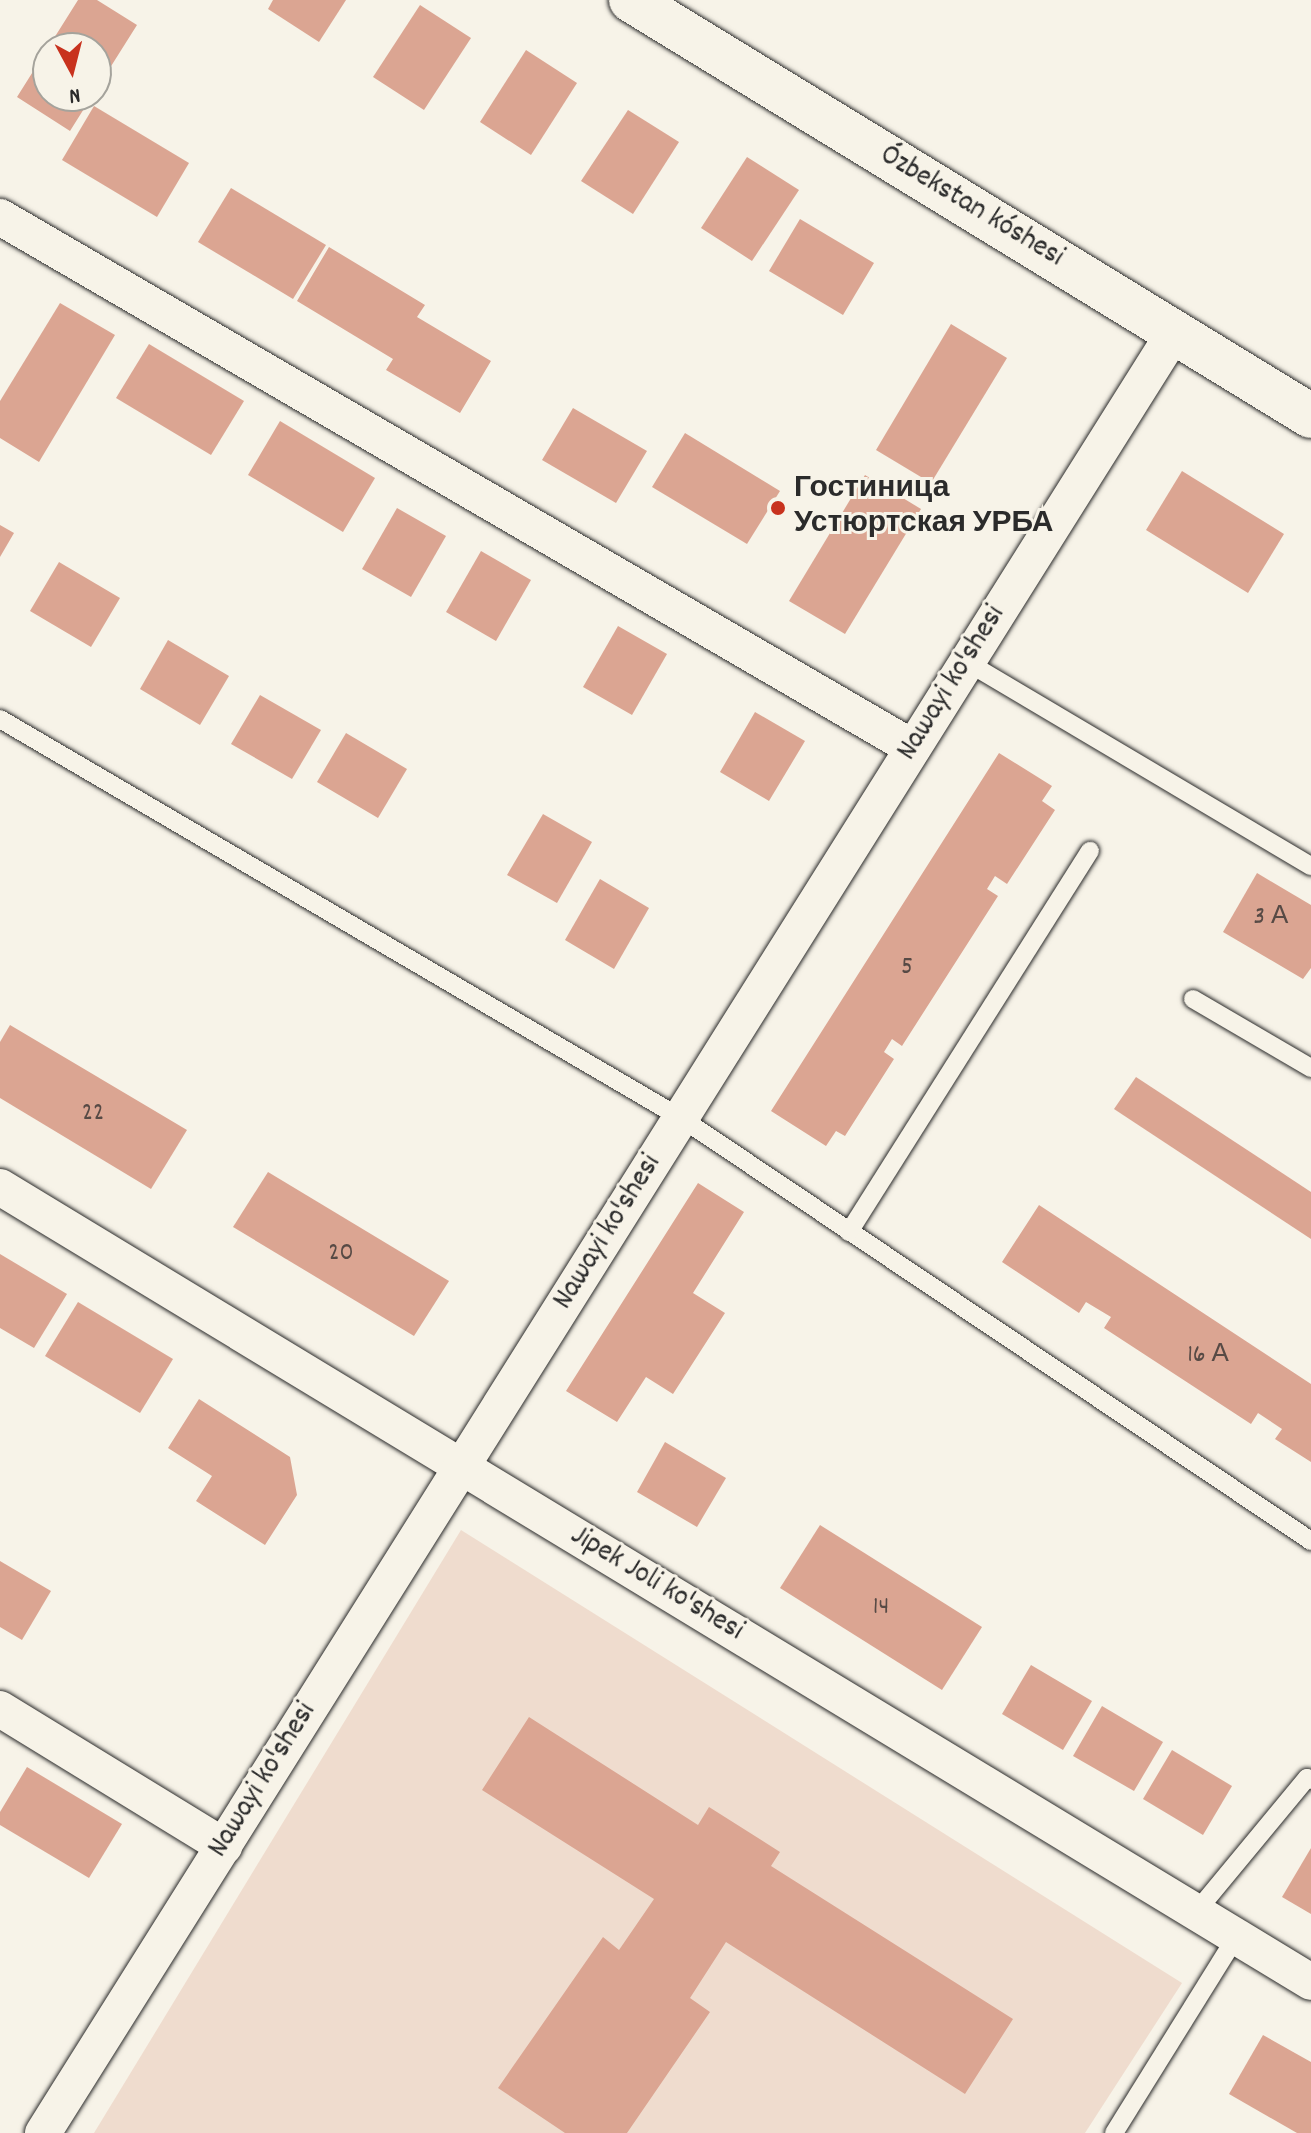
<!DOCTYPE html>
<meta charset="utf-8">
<style>
body{margin:0}
#map{position:relative;width:1311px;height:2133px;overflow:hidden;background:#f7f3e8;font-family:Dekko,sans-serif}
div>[style]{position:absolute}
[style*='--x']{left:calc(var(--x)*1px);top:calc(var(--y)*1px);width:calc(var(--w)*1px);rotate:calc(var(--a)*1deg)}
.built>*{inset:0;background:#efdcce}
.building>*{inset:0;background:#dba592}
.roads{filter:drop-shadow(0 0 2px #2b2b2b) drop-shadow(0 0 2px #2b2b2b)}
.service>*{height:18px;margin:-9px;padding:0 9px;transform-origin:9px;border-radius:9px;background:#f7f3e8}
.minor>*{height:36px;margin:-18px;padding:0 18px;transform-origin:18px;border-radius:18px;background:#f7f3e8}
.tertiary>*{height:44px;margin:-22px;padding:0 22px;transform-origin:22px;border-radius:22px;background:#f7f3e8}
.dots>*{width:22px;height:22px;translate:-50% -50%;box-sizing:border-box;border:4px solid #f7f3e8;border-radius:50%}
span{translate:-50% -50%;white-space:nowrap;text-align:center;line-height:1.15;-webkit-text-stroke:6px #f7f3e8;paint-order:stroke}
.number-label{font-size:26px;color:#574a45}
.number-label span{-webkit-text-stroke-width:0}
.street-label{font-size:30px;color:#2b2b2b}
.poi-label{font-size:30px;color:#2b2b2b;font-weight:700}
.left{translate:0 -50%;text-align:left}
.north{position:absolute;left:32px;top:32px;width:80px;height:80px;box-sizing:border-box;background:#f7f3e8;border:2px solid #a5a39c;border-radius:50%;rotate:173deg;font-size:22px;font-weight:700;line-height:32px;text-align:center;color:#2b2b2b}
.north::after{content:'';display:block;margin:auto;width:28px;height:36px;background:#c8321e;clip-path:polygon(50% 0,100% 100%,50% 72%,0 100%)}
</style>
<div id="map">
<div class="built">
<div style="clip-path:polygon(461px 1530px,1182px 1983px,1085px 2133px,94px 2133px)"></div>
</div>
<div class="building">
<div style="clip-path:polygon(78px 0,97px 0,137px 25px,96px 90px,96px 48px,48px 48px,48px 96px,92px 96px,70px 131px,17px 97px)"></div>
<div style="clip-path:polygon(273px 0,346px 0,319px 42px,268px 9px)"></div>
<div style="clip-path:polygon(420px 5px,471px 38px,424px 110px,373px 77px)"></div>
<div style="clip-path:polygon(526px 50px,577px 83px,531px 155px,480px 122px)"></div>
<div style="clip-path:polygon(94px 106px,189px 163px,157px 217px,62px 160px)"></div>
<div style="clip-path:polygon(628px 110px,679px 142px,633px 214px,581px 181px)"></div>
<div style="clip-path:polygon(747px 157px,799px 190px,752px 261px,701px 228px)"></div>
<div style="clip-path:polygon(231px 188px,326px 245px,293px 299px,198px 242px)"></div>
<div style="clip-path:polygon(800px 219px,874px 263px,843px 315px,769px 271px)"></div>
<div style="clip-path:polygon(329px 247px,425px 305px,417px 317px,491px 361px,460px 413px,386px 370px,393px 359px,297px 301px)"></div>
<div style="clip-path:polygon(60px 303px,115px 335px,39px 462px,0 438px,0 401px)"></div>
<div style="clip-path:polygon(951px 324px,1007px 358px,931px 483px,876px 450px)"></div>
<div style="clip-path:polygon(149px 344px,244px 401px,211px 455px,116px 398px)"></div>
<div style="clip-path:polygon(573px 408px,647px 451px,616px 503px,542px 460px)"></div>
<div style="clip-path:polygon(280px 421px,375px 478px,343px 532px,248px 475px)"></div>
<div style="clip-path:polygon(685px 433px,780px 491px,747px 544px,652px 487px)"></div>
<div style="clip-path:polygon(1182px 471px,1284px 534px,1248px 593px,1146px 530px)"></div>
<div style="clip-path:polygon(865px 475px,921px 509px,845px 634px,789px 601px)"></div>
<div style="clip-path:polygon(397px 508px,446px 536px,411px 597px,362px 569px)"></div>
<div style="clip-path:polygon(0 525px,14px 533px,0 557px)"></div>
<div style="clip-path:polygon(481px 551px,531px 580px,496px 641px,446px 612px)"></div>
<div style="clip-path:polygon(59px 562px,120px 598px,91px 647px,30px 611px)"></div>
<div style="clip-path:polygon(618px 626px,667px 654px,632px 715px,583px 687px)"></div>
<div style="clip-path:polygon(168px 640px,229px 676px,200px 725px,140px 689px)"></div>
<div style="clip-path:polygon(260px 695px,321px 730px,292px 779px,231px 744px)"></div>
<div style="clip-path:polygon(755px 712px,805px 741px,769px 801px,720px 772px)"></div>
<div style="clip-path:polygon(346px 733px,407px 769px,378px 818px,317px 782px)"></div>
<div style="clip-path:polygon(999px 753px,1052px 786px,1042px 801px,1055px 810px,1007px 884px,995px 876px,987px 889px,998px 896px,902px 1046px,892px 1039px,884px 1052px,894px 1059px,845px 1136px,836px 1131px,826px 1146px,771px 1111px)"></div>
<div style="clip-path:polygon(543px 814px,592px 842px,557px 903px,507px 875px)"></div>
<div style="clip-path:polygon(1257px 873px,1311px 905px,1311px 968px,1303px 979px,1223px 932px)"></div>
<div style="clip-path:polygon(600px 879px,649px 908px,614px 969px,565px 940px)"></div>
<div style="clip-path:polygon(10px 1025px,187px 1130px,151px 1189px,0 1098px,0 1042px)"></div>
<div style="clip-path:polygon(1136px 1077px,1311px 1192px,1311px 1239px,1114px 1109px)"></div>
<div style="clip-path:polygon(268px 1172px,449px 1281px,414px 1336px,233px 1227px)"></div>
<div style="clip-path:polygon(698px 1183px,744px 1212px,693px 1293px,725px 1313px,673px 1394px,646px 1377px,617px 1422px,566px 1391px)"></div>
<div style="clip-path:polygon(1039px 1205px,1311px 1384px,1311px 1462px,1275px 1439px,1282px 1429px,1258px 1413px,1251px 1424px,1104px 1328px,1111px 1317px,1086px 1302px,1079px 1313px,1002px 1262px)"></div>
<div style="clip-path:polygon(0 1254px,67px 1294px,34px 1348px,0 1328px)"></div>
<div style="clip-path:polygon(78px 1302px,173px 1359px,140px 1413px,45px 1356px)"></div>
<div style="clip-path:polygon(199px 1399px,290px 1457px,297px 1495px,265px 1545px,196px 1501px,212px 1476px,168px 1448px)"></div>
<div style="clip-path:polygon(665px 1442px,726px 1478px,697px 1527px,637px 1492px)"></div>
<div style="clip-path:polygon(820px 1525px,982px 1627px,942px 1690px,780px 1588px)"></div>
<div style="clip-path:polygon(0 1561px,51px 1591px,22px 1640px,0 1627px)"></div>
<div style="clip-path:polygon(1031px 1665px,1092px 1701px,1063px 1750px,1002px 1714px)"></div>
<div style="clip-path:polygon(1102px 1706px,1163px 1742px,1134px 1791px,1073px 1756px)"></div>
<div style="clip-path:polygon(529px 1717px,698px 1825px,709px 1807px,780px 1852px,771px 1866px,1013px 2019px,965px 2094px,726px 1942px,690px 1998px,710px 2012px,627px 2133px,565px 2133px,498px 2088px,603px 1937px,619px 1950px,654px 1899px,482px 1790px)"></div>
<div style="clip-path:polygon(1172px 1750px,1232px 1786px,1203px 1835px,1143px 1799px)"></div>
<div style="clip-path:polygon(27px 1767px,122px 1824px,89px 1878px,0 1825px,0 1812px)"></div>
<div style="clip-path:polygon(1311px 1848px,1311px 1914px,1282px 1897px)"></div>
<div style="clip-path:polygon(1263px 2035px,1311px 2062px,1311px 2133px,1297px 2133px,1229px 2094px)"></div>
</div>
<div class="roads">
<div class="service">
<div style="--x:967;--y:662;--w:400;--a:30.7"></div>
<div style="--x:0;--y:719;--w:789;--a:30.37"></div>
<div style="--x:681;--y:1118;--w:759;--a:33.88"></div>
<div style="--x:1193;--y:999;--w:137;--a:30.3"></div>
<div style="--x:849;--y:1232;--w:451;--a:-57.7"></div>
<div style="--x:1196;--y:1912;--w:174;--a:-50.4"></div>
<div style="--x:1307;--y:1778;--w:4;--a:27"></div>
<div style="--x:1114;--y:2133;--w:231;--a:-58.1"></div>
</div>
<div class="minor">
<div style="--x:0;--y:217;--w:1056;--a:30.18"></div>
<div style="--x:0;--y:1187;--w:1533;--a:31.23"></div>
<div style="--x:0;--y:1709;--w:263;--a:31.5"></div>
<div style="--x:43;--y:2133;--w:2126;--a:-57.86"></div>
</div>
<div class="tertiary">
<div style="--x:631;--y:0;--w:797;--a:31.46"></div>
</div>
</div>
<div class="dots">
<div style="left:778px;top:508px;background:#c8321e"></div>
</div>
<div class="number-label">
<span style="left:1271px;top:918px">3 А</span>
<span style="left:907px;top:968px">5</span>
<span style="left:93px;top:1114px">22</span>
<span style="left:341px;top:1254px">20</span>
<span style="left:1208px;top:1356px">16 А</span>
<span style="left:881px;top:1608px">14</span>
</div>
<div class="street-label">
<span style="left:971px;top:208px;rotate:31deg">Ózbekstan kóshesi</span>
<span style="left:953px;top:684px;rotate:-58deg">Nawayi ko'shesi</span>
<span style="left:609px;top:1233px;rotate:-58deg">Nawayi ko'shesi</span>
<span style="left:656px;top:1585px;rotate:31deg">Jipek Joli ko'shesi</span>
<span style="left:264px;top:1781px;rotate:-58deg">Nawayi ko'shesi</span>
</div>
<div class="poi-label">
<span class="left" style="left:794px;top:508px">Гостиница<br>Устюртская УРБА</span>
</div>
<div class="north">N</div>
</div>
